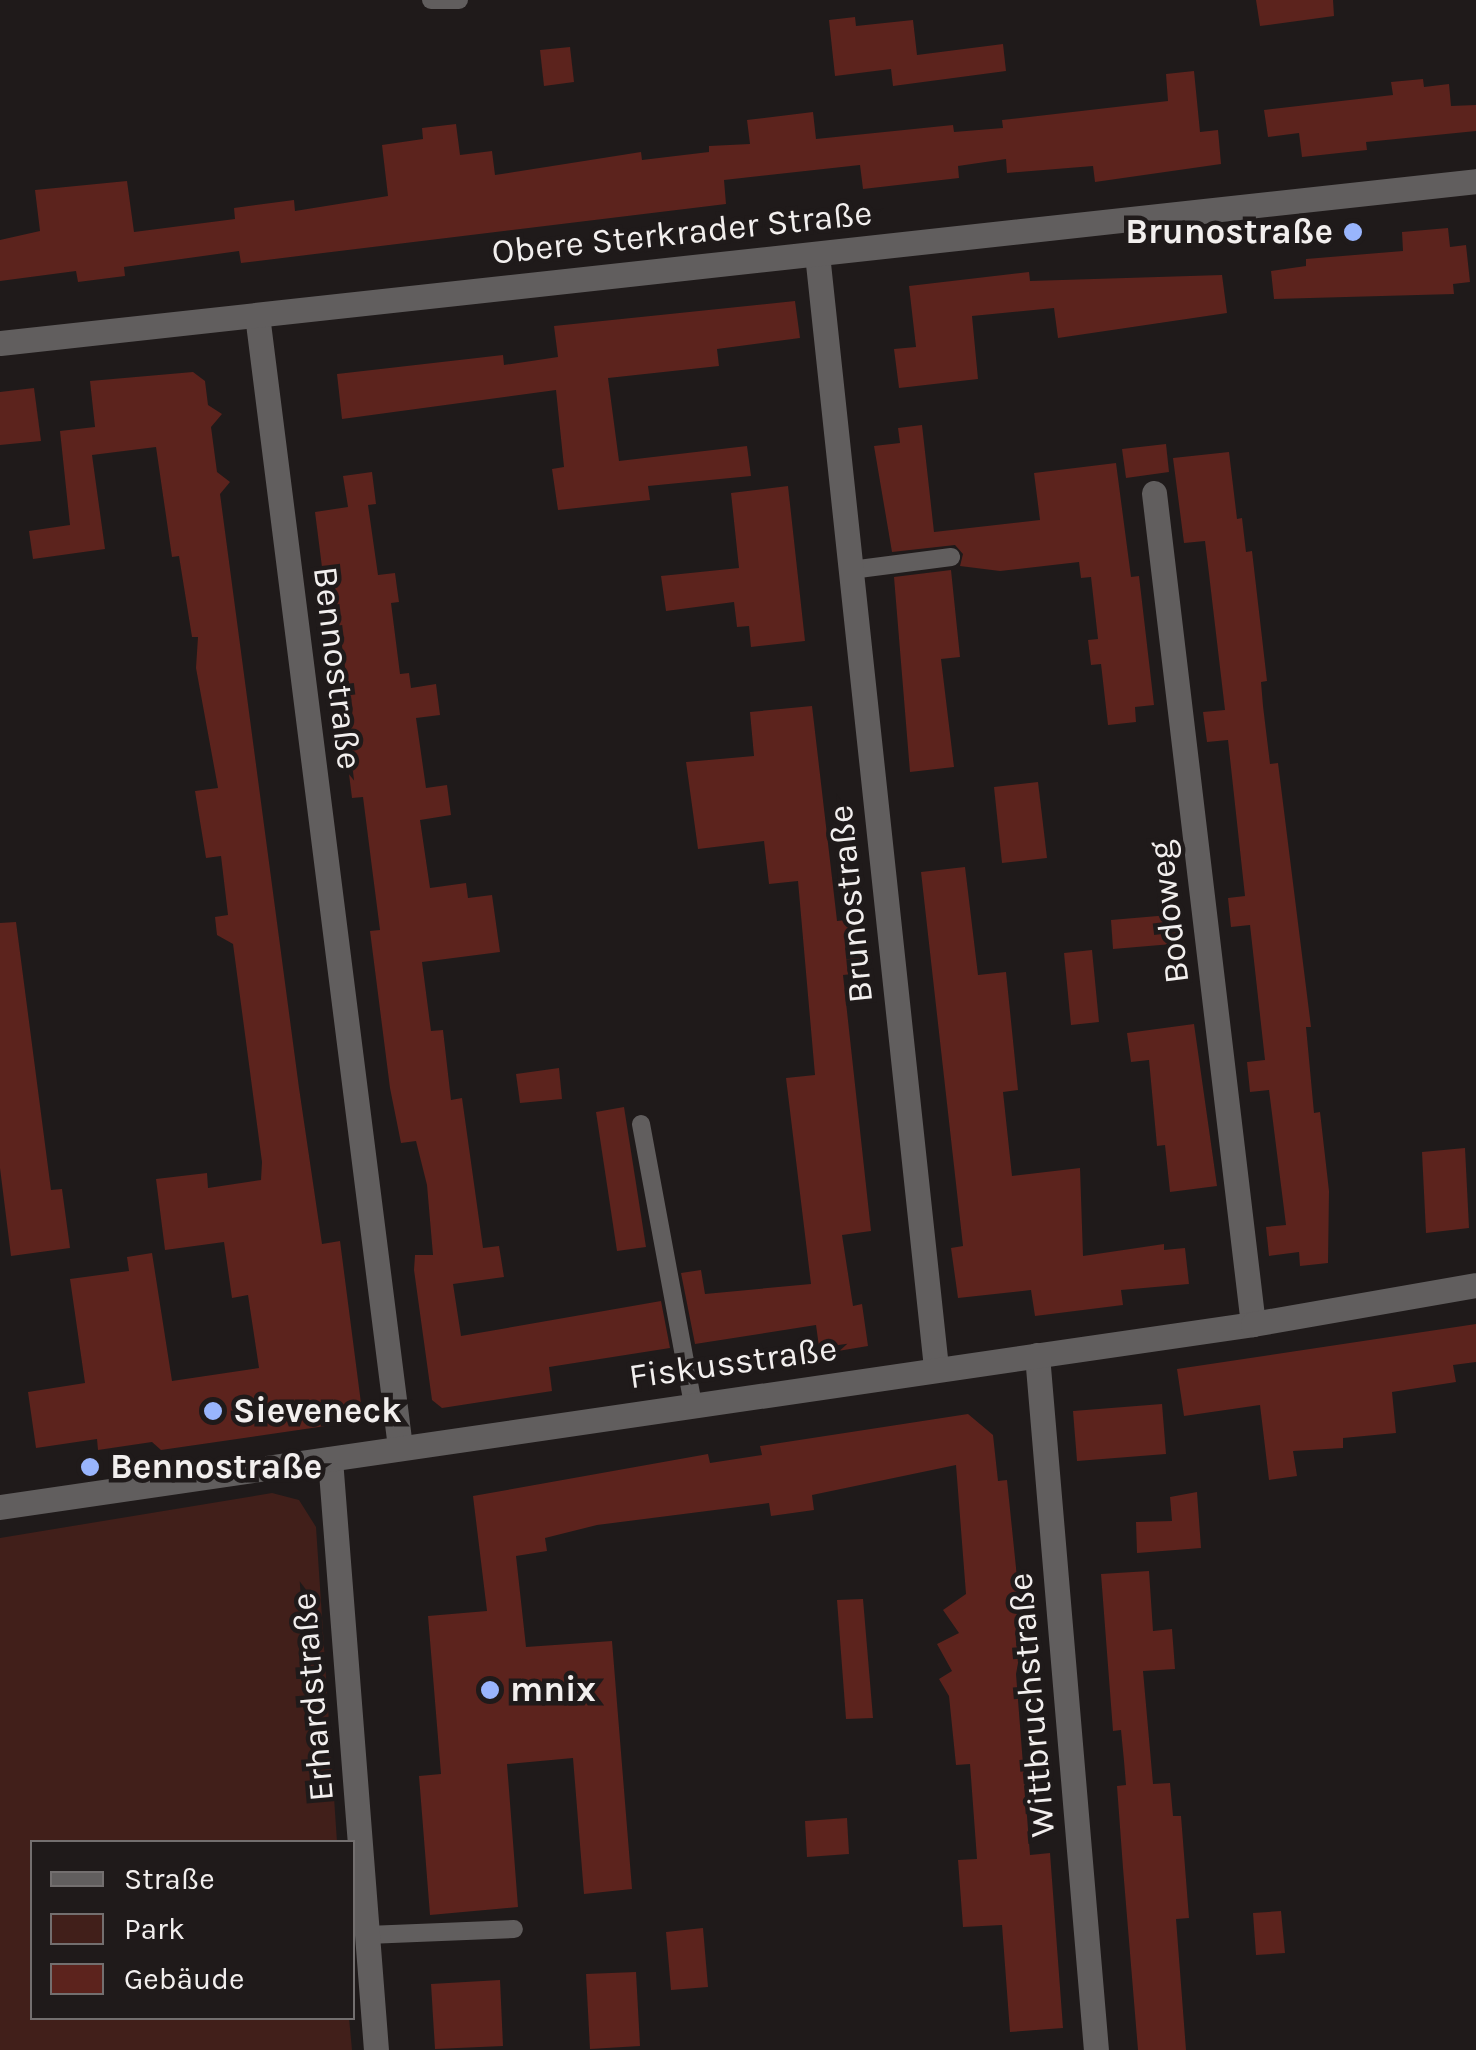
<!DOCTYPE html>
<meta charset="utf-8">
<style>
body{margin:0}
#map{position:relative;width:1476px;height:2050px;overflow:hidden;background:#1f1a1a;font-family:Karla,sans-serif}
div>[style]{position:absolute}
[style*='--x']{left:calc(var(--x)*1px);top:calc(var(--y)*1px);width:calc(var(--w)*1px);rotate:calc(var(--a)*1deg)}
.green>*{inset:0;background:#411f1a}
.building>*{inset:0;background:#5c231d}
.service>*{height:18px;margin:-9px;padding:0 9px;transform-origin:9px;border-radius:9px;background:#615e5e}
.minor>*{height:25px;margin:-12.5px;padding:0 12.5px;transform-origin:12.5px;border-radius:12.5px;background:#615e5e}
.tertiary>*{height:25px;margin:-12.5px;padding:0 12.5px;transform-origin:12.5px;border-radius:12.5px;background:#615e5e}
.dots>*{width:28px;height:28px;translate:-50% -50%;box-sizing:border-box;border:5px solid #1f1a1a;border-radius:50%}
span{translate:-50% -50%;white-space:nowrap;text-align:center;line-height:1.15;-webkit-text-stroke:9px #1f1a1a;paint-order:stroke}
.poi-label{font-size:35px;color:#f2efee;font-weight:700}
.right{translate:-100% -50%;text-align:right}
.left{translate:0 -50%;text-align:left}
.street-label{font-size:35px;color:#f2efee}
.legend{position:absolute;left:30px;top:1840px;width:325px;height:180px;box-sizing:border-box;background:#1f1a1a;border:2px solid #736f6f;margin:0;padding:12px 18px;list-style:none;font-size:30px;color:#f2efee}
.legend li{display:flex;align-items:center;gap:20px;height:50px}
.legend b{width:50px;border:2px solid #736f6f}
</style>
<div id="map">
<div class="green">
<div style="clip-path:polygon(272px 1493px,299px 1500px,316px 1527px,337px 1842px,32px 1842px,32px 2018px,349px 2018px,352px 2050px,0 2050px,0 1538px)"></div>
</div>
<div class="building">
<div style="clip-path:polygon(1256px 0,1333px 0,1334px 16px,1260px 26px)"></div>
<div style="clip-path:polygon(855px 17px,856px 26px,913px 20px,917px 55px,1003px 44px,1006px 71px,893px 86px,891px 69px,835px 76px,829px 20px)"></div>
<div style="clip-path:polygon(570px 47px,574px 82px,544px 86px,540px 50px)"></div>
<div style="clip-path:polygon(1194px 71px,1200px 132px,1218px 130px,1221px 164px,1095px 182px,1093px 166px,1007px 173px,1006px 159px,958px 166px,959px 178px,863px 189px,860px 165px,724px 180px,726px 204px,241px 263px,239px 251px,124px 267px,125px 276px,78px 282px,76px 271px,0 281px,0 240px,40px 231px,35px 190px,127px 181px,134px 232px,235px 219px,234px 208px,294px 200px,295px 211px,388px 196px,382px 145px,423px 139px,422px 128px,456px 124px,460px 155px,492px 151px,495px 175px,641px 152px,642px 160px,709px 152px,709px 146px,750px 144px,747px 120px,813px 112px,816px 139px,953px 125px,954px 132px,1003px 128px,1002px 120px,1168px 101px,1166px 74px)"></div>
<div style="clip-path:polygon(1423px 79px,1424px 87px,1449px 84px,1451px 106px,1476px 105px,1476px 131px,1366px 142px,1367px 150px,1302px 157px,1299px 133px,1268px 137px,1264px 110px,1393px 95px,1391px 82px)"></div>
<div style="clip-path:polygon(1448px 228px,1450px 247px,1466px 245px,1470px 282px,1453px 284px,1454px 294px,1274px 299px,1271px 271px,1306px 266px,1306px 259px,1403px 251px,1402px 232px)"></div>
<div style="clip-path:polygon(1029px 272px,1030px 281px,1222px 275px,1227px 313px,1058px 338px,1054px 308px,972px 316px,978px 379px,899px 388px,894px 349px,916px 347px,909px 286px)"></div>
<div style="clip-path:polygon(795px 301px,800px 338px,717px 349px,719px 366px,608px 378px,619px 461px,747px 446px,751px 476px,648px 486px,650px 500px,558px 510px,552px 469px,564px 467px,556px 390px,342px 419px,337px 374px,503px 355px,504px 365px,558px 357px,554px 326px)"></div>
<div style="clip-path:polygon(193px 372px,205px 381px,208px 405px,222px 414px,211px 427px,217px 472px,230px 482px,220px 494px,299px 1088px,322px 1244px,340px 1241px,362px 1411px,353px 1422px,161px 1450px,152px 1442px,98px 1450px,97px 1439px,36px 1448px,28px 1392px,85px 1383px,70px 1279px,129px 1271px,127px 1257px,152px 1253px,172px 1381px,259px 1368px,248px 1295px,232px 1298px,224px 1242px,165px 1250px,156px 1179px,207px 1173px,208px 1188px,261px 1180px,262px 1162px,233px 944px,217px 935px,215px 917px,228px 915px,221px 856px,206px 858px,195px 791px,218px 788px,196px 668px,198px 637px,192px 637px,179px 556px,172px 557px,156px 447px,92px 455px,105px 549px,33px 559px,29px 531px,70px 525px,60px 431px,95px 427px,90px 381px)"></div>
<div style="clip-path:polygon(34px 388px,41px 441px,0 445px,0 392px)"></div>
<div style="clip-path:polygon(922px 425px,934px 532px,1040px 520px,1034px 473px,1116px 463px,1131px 577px,1139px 576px,1154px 705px,1135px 707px,1136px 722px,1108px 725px,1101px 664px,1091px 665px,1088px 640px,1098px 639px,1091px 577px,1081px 578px,1079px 562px,1000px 571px,960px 566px,963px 554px,955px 545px,892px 552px,874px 446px,900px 443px,898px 428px)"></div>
<div style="clip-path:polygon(1166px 444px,1169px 472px,1126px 478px,1122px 449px)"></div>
<div style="clip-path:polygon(1229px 452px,1237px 519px,1242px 518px,1246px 552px,1252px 551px,1267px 681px,1261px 682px,1263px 706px,1270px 764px,1278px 763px,1311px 1027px,1306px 1027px,1314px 1113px,1320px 1112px,1329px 1191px,1328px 1263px,1300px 1266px,1299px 1252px,1269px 1256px,1266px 1227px,1286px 1225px,1269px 1090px,1250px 1092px,1247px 1062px,1265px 1060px,1250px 925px,1231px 927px,1228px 898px,1245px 896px,1228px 740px,1207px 742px,1203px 712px,1225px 710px,1209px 574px,1205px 541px,1184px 543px,1173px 458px)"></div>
<div style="clip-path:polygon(372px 472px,376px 504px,368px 505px,378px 575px,395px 573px,397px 588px,399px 602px,391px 603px,400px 674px,409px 673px,411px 688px,436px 684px,440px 715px,416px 718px,426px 788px,447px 785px,451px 815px,420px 820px,430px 888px,466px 883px,468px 898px,492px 895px,500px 952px,422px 962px,431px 1031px,443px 1030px,451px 1100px,462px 1098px,483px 1248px,499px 1246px,504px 1277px,453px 1284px,461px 1336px,661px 1301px,670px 1348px,549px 1367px,552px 1391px,442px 1408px,432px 1400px,414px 1270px,415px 1255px,433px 1255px,427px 1185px,416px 1141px,401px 1143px,390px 1088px,370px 931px,380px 930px,371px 860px,363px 797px,352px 798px,343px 726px,353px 725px,342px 646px,334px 581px,324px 583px,315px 512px,348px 507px,343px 476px)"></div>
<div style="clip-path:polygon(788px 486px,805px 641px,751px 647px,749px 626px,737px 627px,734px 602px,666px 611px,661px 576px,739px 568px,731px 493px)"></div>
<div style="clip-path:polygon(951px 570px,960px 657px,941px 659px,954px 767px,910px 772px,894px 577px)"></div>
<div style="clip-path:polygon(812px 706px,836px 912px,837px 921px,855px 919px,861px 973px,843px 975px,871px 1231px,842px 1235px,853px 1306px,862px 1304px,868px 1346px,820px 1354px,816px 1325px,695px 1344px,681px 1273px,701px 1270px,705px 1294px,811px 1284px,786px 1078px,815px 1075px,798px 881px,769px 884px,764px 841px,698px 849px,686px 762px,754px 756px,750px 712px)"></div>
<div style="clip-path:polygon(1038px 782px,1047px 858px,1002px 863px,994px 787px)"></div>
<div style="clip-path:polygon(965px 867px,978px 975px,1006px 972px,1018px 1090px,1003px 1092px,1012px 1176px,1080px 1168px,1083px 1256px,1164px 1244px,1164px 1250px,1185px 1248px,1189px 1284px,1121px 1290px,1123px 1305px,1035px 1316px,1031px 1290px,958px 1298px,951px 1248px,963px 1246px,921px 872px)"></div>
<div style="clip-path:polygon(1181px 914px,1184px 943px,1113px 949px,1111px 920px)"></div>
<div style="clip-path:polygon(16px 922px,51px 1190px,62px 1189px,70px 1248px,11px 1256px,0 1168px,0 923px)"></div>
<div style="clip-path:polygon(1092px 950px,1099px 1022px,1071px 1025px,1064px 953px)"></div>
<div style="clip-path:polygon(1194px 1024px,1217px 1186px,1170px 1192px,1165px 1145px,1157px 1146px,1149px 1060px,1131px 1062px,1127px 1033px)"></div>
<div style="clip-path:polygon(559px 1068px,562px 1099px,520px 1103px,516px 1074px)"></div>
<div style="clip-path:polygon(624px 1107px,646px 1247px,617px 1251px,596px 1112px)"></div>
<div style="clip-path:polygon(1465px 1148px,1469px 1228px,1426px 1233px,1422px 1152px)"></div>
<div style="clip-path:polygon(1476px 1324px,1476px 1362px,1453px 1365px,1456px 1382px,1392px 1392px,1396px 1433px,1343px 1438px,1343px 1448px,1293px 1451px,1297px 1476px,1269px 1480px,1260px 1405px,1184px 1416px,1177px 1369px)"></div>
<div style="clip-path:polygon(1162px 1404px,1166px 1454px,1077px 1461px,1073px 1411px)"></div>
<div style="clip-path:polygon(968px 1414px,993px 1435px,998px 1481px,1007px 1480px,1023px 1636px,1016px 1674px,1030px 1855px,1050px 1853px,1063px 2028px,1010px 2032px,1002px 1925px,963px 1927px,958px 1860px,977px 1859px,970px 1764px,956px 1765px,949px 1696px,939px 1679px,952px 1671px,937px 1644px,959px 1633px,943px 1610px,966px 1594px,956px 1465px,812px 1495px,814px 1510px,771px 1516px,769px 1503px,597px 1525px,545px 1538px,547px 1551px,516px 1556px,526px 1647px,612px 1641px,632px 1889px,584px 1894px,573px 1758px,507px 1764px,518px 1907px,430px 1915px,419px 1776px,441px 1774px,428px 1616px,487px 1611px,473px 1496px,708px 1454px,710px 1463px,762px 1455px,760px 1446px)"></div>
<div style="clip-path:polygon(1197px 1492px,1201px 1548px,1137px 1553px,1136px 1522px,1172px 1521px,1170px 1497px)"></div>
<div style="clip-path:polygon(1149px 1571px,1153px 1631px,1172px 1629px,1175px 1669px,1143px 1671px,1153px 1784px,1170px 1783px,1173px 1816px,1181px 1816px,1189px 1918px,1176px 1919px,1186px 2050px,1138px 2050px,1123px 1868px,1117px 1786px,1126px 1785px,1124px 1761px,1121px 1730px,1113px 1731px,1101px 1574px)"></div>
<div style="clip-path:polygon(863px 1599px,873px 1718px,846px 1719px,837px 1600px)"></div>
<div style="clip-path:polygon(847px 1818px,849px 1854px,807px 1857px,805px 1821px)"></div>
<div style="clip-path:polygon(1281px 1911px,1285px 1953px,1256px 1955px,1253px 1913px)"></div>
<div style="clip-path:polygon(703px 1928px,708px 1987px,671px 1990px,666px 1932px)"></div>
<div style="clip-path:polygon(636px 1972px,640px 2046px,590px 2049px,586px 1974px)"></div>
<div style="clip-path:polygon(500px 1980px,503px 2046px,435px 2049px,431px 1984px)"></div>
</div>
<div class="service">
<div style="--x:431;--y:0;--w:28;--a:0"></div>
<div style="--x:851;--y:570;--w:101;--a:-7.4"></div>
<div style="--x:641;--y:1124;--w:285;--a:79.5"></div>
<div style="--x:367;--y:1935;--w:147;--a:-2.3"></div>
</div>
<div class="minor">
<div style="--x:817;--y:254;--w:1120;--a:83.9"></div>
<div style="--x:257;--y:315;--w:1141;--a:82.8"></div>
<div style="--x:1154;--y:493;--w:837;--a:83.21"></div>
<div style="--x:1037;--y:1355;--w:697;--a:85.15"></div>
<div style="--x:330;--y:1459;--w:593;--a:85.55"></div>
<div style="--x:0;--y:1507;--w:1266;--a:-8.31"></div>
<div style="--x:1253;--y:1324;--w:226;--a:-9.9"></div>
</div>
<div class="tertiary">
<div style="--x:0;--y:343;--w:1485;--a:-6.26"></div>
</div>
<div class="dots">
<div style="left:1353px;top:232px;background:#99b5fd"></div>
<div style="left:213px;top:1411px;background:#99b5fd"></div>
<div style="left:90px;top:1467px;background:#99b5fd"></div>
<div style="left:490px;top:1690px;background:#99b5fd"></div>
</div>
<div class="poi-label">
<span class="right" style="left:1333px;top:232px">Brunostraße</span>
<span class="left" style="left:233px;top:1411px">Sieveneck</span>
<span class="left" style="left:110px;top:1467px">Bennostraße</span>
<span class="left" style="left:510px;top:1690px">mnix</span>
</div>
<div class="street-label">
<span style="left:682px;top:233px;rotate:-6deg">Obere Sterkrader Straße</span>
<span style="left:337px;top:668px;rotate:83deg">Bennostraße</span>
<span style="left:851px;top:904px;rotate:-96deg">Brunostraße</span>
<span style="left:1169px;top:912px;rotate:-97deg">Bodoweg</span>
<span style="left:733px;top:1363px;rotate:-8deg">Fiskusstraße</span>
<span style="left:313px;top:1697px;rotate:-95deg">Erhardstraße</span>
<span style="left:1032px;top:1705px;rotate:-95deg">Wittbruchstraße</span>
</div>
<ul class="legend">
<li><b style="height:12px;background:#615e5e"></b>Straße</li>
<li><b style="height:28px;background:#411f1a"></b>Park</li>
<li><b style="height:28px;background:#5c231d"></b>Gebäude</li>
</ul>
</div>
